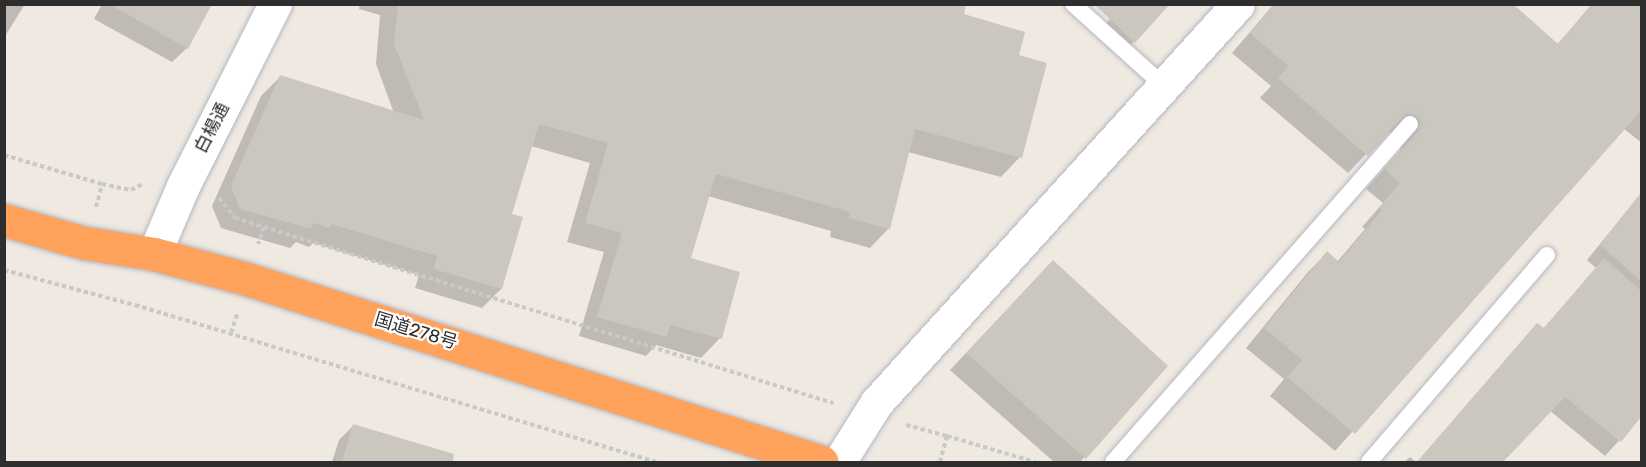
<!DOCTYPE html>
<meta charset="utf-8">
<style>
body{margin:0}
#map{position:relative;width:1646px;height:467px;overflow:hidden;background:#efe9e1;font-family:Rubik,"Noto Sans JP",sans-serif}
div>[style]{position:absolute}
[style*='--x']{left:calc(var(--x)*1px);top:calc(var(--y)*1px);width:calc(var(--w)*1px);rotate:calc(var(--a)*1deg)}
.shadow>*{inset:0;background:#0003}
.building>*{inset:0;background:#cbc7bf}
.path>*{height:4px;margin-top:-2px;transform-origin:0;background:repeating-linear-gradient(90deg,#c9c9c9 0 4.5px,transparent 0 7.5px)}
.roads{filter:drop-shadow(0 0 2px #b4b7c1) drop-shadow(0 0 2px #b4b7c1)}
.lane>*{height:16px;margin:-8px;padding:0 8px;transform-origin:8px;border-radius:8px;background:#fff}
.street>*{height:33px;margin:-16.5px;padding:0 16.5px;transform-origin:16.5px;border-radius:16.5px;background:#fff}
.secondary>*{height:33px;margin:-16.5px;padding:0 16.5px;transform-origin:16.5px;border-radius:16.5px;background:#fff}
.highway>*{height:33px;margin:-16.5px;padding:0 16.5px;transform-origin:16.5px;border-radius:16.5px;background:#ffa35c}
span{translate:-50% -50%;white-space:nowrap;text-align:center;line-height:1.15;-webkit-text-stroke:4.5px #fff;paint-order:stroke}
.street-label{font-size:18px;color:#2e2e2e}
.frame{position:absolute;inset:0;border:6px solid #2e2e2e;pointer-events:none}
</style>
<div id="map">
<div class="shadow">
<div style="clip-path:polygon(4px 4px,25px 4px,4px 38px)"></div>
<div style="clip-path:polygon(102px 4px,211px 4px,187px 48px,172px 62px,94px 19px)"></div>
<div style="clip-path:polygon(360px 4px,965px 4px,962px 15px,1017px 56px,1020px 157px,1001px 177px,908px 152px,889px 228px,870px 248px,830px 237px,831px 231px,708px 196px,689px 259px,720px 338px,701px 358px,656px 345px,646px 356px,579px 336px,604px 252px,567px 242px,590px 163px,531px 146px,510px 215px,521px 218px,501px 289px,482px 308px,415px 288px,419px 275px,313px 243px,309px 247px,296px 242px,290px 248px,221px 228px,212px 206px,261px 96px,280px 77px,394px 113px,376px 64px,380px 15px,359px 9px)"></div>
<div style="clip-path:polygon(1274px 4px,1511px 4px,1557px 45px,1592px 4px,1642px 4px,1642px 143px,1624px 129px,1335px 451px,1270px 396px,1284px 379px,1246px 348px,1308px 272px,1327px 253px,1337px 262px,1365px 229px,1362px 227px,1383px 203px,1366px 189px,1400px 151px,1402px 139px,1393px 132px,1385px 134px,1348px 173px,1260px 98px,1271px 86px,1232px 53px)"></div>
<div style="clip-path:polygon(1159px 15px,1123px 53px,1100px 30px,1111px 18px)"></div>
<div style="clip-path:polygon(1642px 192px,1642px 378px,1627px 394px,1642px 406px,1642px 415px,1605px 456px,1549px 410px,1501px 462px,1417px 462px,1523px 340px,1543px 329px,1596px 268px,1587px 260px)"></div>
<div style="clip-path:polygon(1036px 279px,1166px 366px,1080px 462px,1054px 462px,950px 370px)"></div>
<div style="clip-path:polygon(353px 426px,418px 445px,413px 462px,332px 462px,339px 440px)"></div>
<div style="clip-path:polygon(1410px 457px,1416px 462px,1404px 462px)"></div>
</div>
<div class="building">
<div style="clip-path:polygon(109px 4px,212px 4px,188px 49px)"></div>
<div style="clip-path:polygon(398px 4px,966px 4px,964px 14px,1025px 32px,1019px 55px,1047px 63px,1022px 158px,915px 129px,890px 229px,848px 218px,850px 212px,716px 174px,691px 258px,740px 272px,722px 339px,670px 325px,667px 337px,597px 317px,622px 233px,585px 223px,608px 143px,539px 124px,512px 214px,523px 217px,502px 289px,434px 269px,437px 256px,331px 224px,329px 228px,313px 223px,311px 229px,240px 209px,231px 186px,280px 75px,424px 120px,394px 44px)"></div>
<div style="clip-path:polygon(1094px 4px,1170px 4px,1135px 43px)"></div>
<div style="clip-path:polygon(1275px 4px,1513px 4px,1558px 44px,1593px 4px,1641px 4px,1641px 111px,1355px 434px,1287px 377px,1302px 360px,1264px 328px,1327px 251px,1339px 262px,1382px 210px,1380px 207px,1400px 183px,1384px 169px,1418px 131px,1420px 121px,1416px 116px,1406px 114px,1368px 156px,1278px 78px,1288px 66px,1250px 33px)"></div>
<div style="clip-path:polygon(1641px 193px,1641px 281px,1600px 245px)"></div>
<div style="clip-path:polygon(1604px 258px,1641px 291px,1641px 417px,1621px 442px,1565px 397px,1503px 462px,1417px 462px,1537px 323px,1544px 328px)"></div>
<div style="clip-path:polygon(1053px 260px,1168px 366px,1086px 459px,966px 353px)"></div>
<div style="clip-path:polygon(353px 424px,454px 454px,453px 462px,342px 462px)"></div>
</div>
<div class="path">
<div style="--x:4;--y:155;--w:102;--a:16.5"></div>
<div style="--x:219;--y:198;--w:26;--a:51"></div>
<div style="--x:235;--y:218;--w:30;--a:17"></div>
<div style="--x:264;--y:227;--w:18;--a:109"></div>
<div style="--x:96;--y:207;--w:24;--a:-75"></div>
<div style="--x:102;--y:184;--w:30;--a:12"></div>
<div style="--x:131;--y:190;--w:13;--a:-27"></div>
<div style="--x:264;--y:227;--w:596;--a:17.19"></div>
<div style="--x:4;--y:270;--w:136;--a:15"></div>
<div style="--x:135;--y:305;--w:544;--a:16.77"></div>
<div style="--x:231;--y:333;--w:20;--a:-72"></div>
<div style="--x:906;--y:425;--w:42;--a:15"></div>
<div style="--x:947;--y:436;--w:27;--a:105"></div>
<div style="--x:947;--y:436;--w:92;--a:16.5"></div>
</div>
<div class="roads">
<div class="lane">
<div style="--x:1073;--y:4;--w:122;--a:42"></div>
<div style="--x:1113;--y:462;--w:450;--a:-48.7"></div>
<div style="--x:1369;--y:462;--w:273;--a:-49.3"></div>
</div>
<div class="street">
<div style="--x:839;--y:462;--w:71;--a:-57.7"></div>
<div style="--x:877;--y:402;--w:537;--a:-47.79"></div>
</div>
<div class="secondary">
<div style="--x:154;--y:254;--w:74;--a:-66.9"></div>
<div style="--x:183;--y:186;--w:204;--a:-63.2"></div>
</div>
<div class="highway">
<div style="--x:4;--y:220;--w:84;--a:15.9"></div>
<div style="--x:85;--y:243;--w:70;--a:9.1"></div>
<div style="--x:154;--y:254;--w:96;--a:15"></div>
<div style="--x:247;--y:279;--w:603;--a:17.65"></div>
</div>
</div>
<div class="street-label">
<span style="left:212px;top:128px;rotate:-63deg">白楊通</span>
<span style="left:416px;top:331px;rotate:17deg">国道278号</span>
</div>
<div class="frame"></div>
</div>
